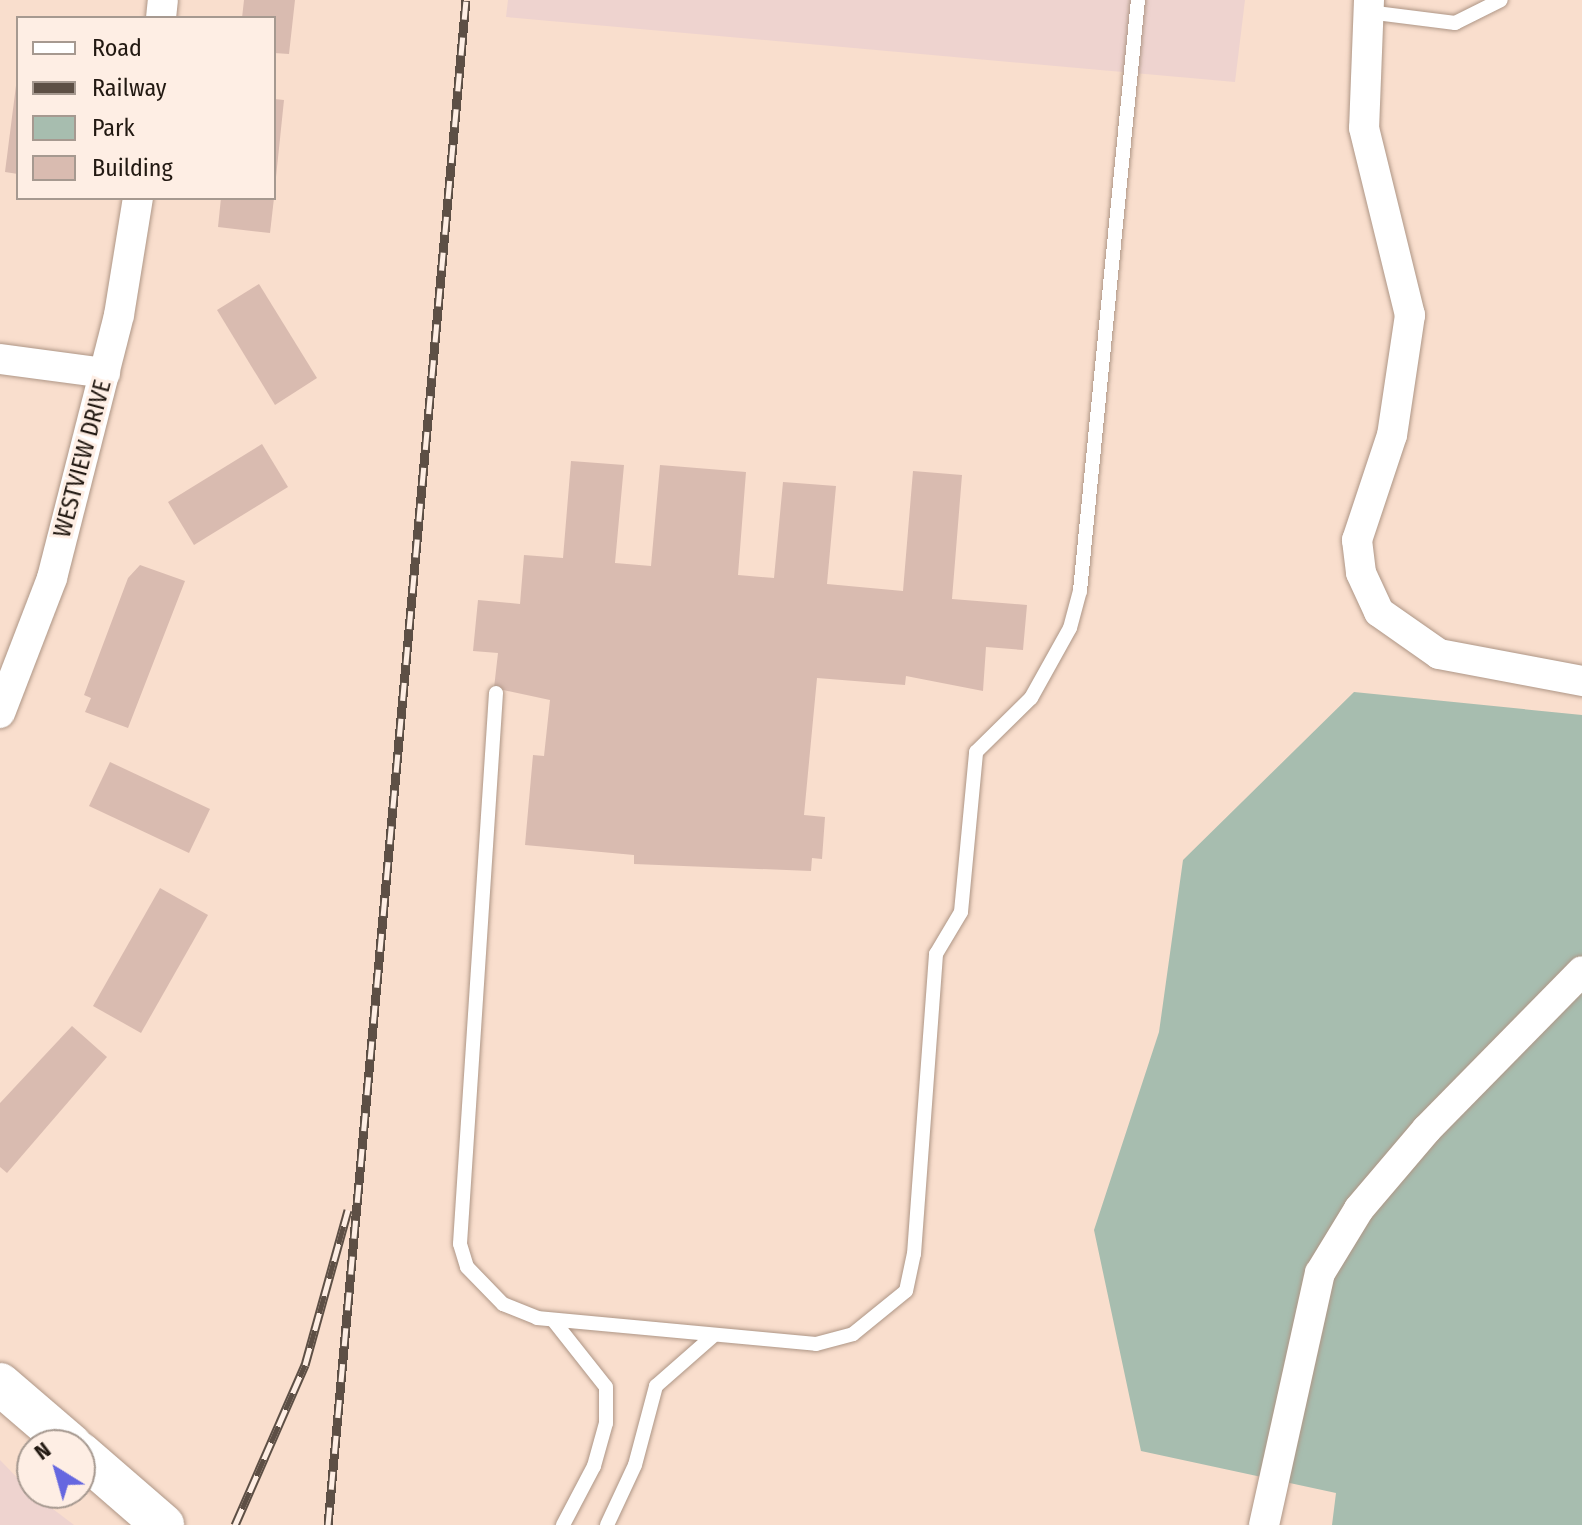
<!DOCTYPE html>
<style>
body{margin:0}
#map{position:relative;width:1582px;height:1525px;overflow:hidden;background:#f9decd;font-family:"Fira Sans Condensed",sans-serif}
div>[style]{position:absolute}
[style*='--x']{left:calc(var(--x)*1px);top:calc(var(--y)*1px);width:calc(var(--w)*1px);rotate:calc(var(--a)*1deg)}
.industrial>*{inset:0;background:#eed3cf}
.green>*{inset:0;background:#a7bdaf}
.building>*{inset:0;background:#d9bbb0}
.roads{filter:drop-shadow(0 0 2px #ae9686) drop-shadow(0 0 2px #ae9686)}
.lane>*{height:14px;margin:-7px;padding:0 7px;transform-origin:7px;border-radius:7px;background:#fff}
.street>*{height:30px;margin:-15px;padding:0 15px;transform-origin:15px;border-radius:15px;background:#fff}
.secondary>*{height:42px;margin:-21px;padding:0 21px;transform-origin:21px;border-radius:21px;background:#fff}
.rail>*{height:9px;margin-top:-4.5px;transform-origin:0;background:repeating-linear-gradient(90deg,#feeee4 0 18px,#5d4f45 0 36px);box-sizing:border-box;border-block:2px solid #5d4f45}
span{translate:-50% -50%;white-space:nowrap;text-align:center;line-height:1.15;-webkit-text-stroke:6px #feeee4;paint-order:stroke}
.street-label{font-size:24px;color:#221912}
.legend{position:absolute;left:16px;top:16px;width:260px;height:184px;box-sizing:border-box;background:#feeee4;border:2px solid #a69990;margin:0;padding:10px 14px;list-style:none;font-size:24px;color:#221912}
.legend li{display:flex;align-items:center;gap:16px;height:40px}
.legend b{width:40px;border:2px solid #a69990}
.north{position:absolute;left:16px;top:1429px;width:80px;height:80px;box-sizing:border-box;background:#feeee4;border:2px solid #a69990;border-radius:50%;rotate:323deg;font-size:22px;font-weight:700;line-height:32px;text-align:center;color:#221912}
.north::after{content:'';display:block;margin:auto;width:28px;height:36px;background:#6567e0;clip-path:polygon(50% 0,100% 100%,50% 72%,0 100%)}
</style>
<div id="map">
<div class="industrial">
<div style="clip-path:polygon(508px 0,1245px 0,1235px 82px,506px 17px)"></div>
<div style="clip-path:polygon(0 1460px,32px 1493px,74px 1525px,0 1525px)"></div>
</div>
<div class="green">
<div style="clip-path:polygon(1354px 692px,1582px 715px,1582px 1525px,1332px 1525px,1336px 1493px,1141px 1451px,1094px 1230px,1159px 1032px,1183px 860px)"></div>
</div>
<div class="building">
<div style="clip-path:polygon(244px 0,295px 0,289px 54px,274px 53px,274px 18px,242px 18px)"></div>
<div style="clip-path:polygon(18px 70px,18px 174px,5px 172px)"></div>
<div style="clip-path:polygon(274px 99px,284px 100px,276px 177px,274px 177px)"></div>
<div style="clip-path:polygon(221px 198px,274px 198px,270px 233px,218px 227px)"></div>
<div style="clip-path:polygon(259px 284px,317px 378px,275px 405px,217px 310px)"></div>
<div style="clip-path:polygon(262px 444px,288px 487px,194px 545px,168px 502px)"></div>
<div style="clip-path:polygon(571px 461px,624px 465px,615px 563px,651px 566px,660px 465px,746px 472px,738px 575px,774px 578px,783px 482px,836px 486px,827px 584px,903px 591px,913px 471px,962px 475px,952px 599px,1027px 605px,1023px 650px,986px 647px,983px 691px,906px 676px,905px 685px,817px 678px,804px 815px,825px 817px,822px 859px,812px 858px,811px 871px,634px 864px,634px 855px,525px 845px,533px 755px,544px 756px,550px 700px,494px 688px,498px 653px,473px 651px,478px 600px,520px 604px,524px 555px,563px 558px)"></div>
<div style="clip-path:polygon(140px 565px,185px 581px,128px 728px,85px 712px,91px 698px,84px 695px,128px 578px)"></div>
<div style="clip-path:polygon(110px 762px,210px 809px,189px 853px,89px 806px)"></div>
<div style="clip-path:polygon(160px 888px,208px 915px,141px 1033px,93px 1006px)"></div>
<div style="clip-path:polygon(72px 1026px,107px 1057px,7px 1173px,0 1167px,0 1103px)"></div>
</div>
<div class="roads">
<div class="lane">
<div style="--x:1368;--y:12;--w:88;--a:7.2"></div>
<div style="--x:1455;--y:23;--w:51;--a:-26.6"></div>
<div style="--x:496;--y:693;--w:552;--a:93.74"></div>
<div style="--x:460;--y:1244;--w:24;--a:73"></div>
<div style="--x:467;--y:1267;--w:52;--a:45.8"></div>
<div style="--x:503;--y:1304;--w:37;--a:22"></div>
<div style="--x:537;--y:1318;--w:280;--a:5.3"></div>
<div style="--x:816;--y:1344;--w:38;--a:-15"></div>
<div style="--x:853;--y:1334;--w:68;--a:-39.1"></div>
<div style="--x:906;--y:1291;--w:38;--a:-78"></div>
<div style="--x:914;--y:1254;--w:301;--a:-85.8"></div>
<div style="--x:936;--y:954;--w:49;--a:-59.2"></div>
<div style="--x:961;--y:912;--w:161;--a:-84.6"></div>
<div style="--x:976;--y:752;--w:77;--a:-44.5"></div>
<div style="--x:1031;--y:698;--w:80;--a:-60.9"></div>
<div style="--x:1070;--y:628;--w:38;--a:-75"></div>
<div style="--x:1080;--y:591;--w:594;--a:-84.4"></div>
<div style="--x:553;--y:1320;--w:85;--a:51.7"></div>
<div style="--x:606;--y:1387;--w:36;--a:90"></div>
<div style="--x:606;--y:1423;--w:45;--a:105.6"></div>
<div style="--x:594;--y:1466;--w:67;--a:117.7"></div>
<div style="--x:607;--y:1525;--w:66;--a:-65"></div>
<div style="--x:635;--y:1465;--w:82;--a:-75.1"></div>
<div style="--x:656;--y:1386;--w:77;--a:-41.3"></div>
</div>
<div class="street">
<div style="--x:1369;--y:0;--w:128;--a:92.2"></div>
<div style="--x:1364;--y:128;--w:193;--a:76.2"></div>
<div style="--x:1410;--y:315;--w:121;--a:98.5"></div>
<div style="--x:1392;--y:435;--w:111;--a:108.4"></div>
<div style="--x:1357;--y:540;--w:33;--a:83"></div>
<div style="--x:1361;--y:573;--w:43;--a:65.2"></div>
<div style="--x:1379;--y:612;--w:73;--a:35"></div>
<div style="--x:1439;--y:654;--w:146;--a:10.7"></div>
<div style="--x:161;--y:18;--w:18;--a:-84"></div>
<div style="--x:0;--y:359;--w:106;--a:7.6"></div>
<div style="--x:0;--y:713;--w:145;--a:-68.9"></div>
<div style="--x:52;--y:578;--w:271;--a:-75.7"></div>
<div style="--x:119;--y:315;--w:119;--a:-80.8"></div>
<div style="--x:1264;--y:1525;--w:258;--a:-77.5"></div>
<div style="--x:1320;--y:1273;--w:75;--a:-58.6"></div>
<div style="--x:1359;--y:1209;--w:105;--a:-49.6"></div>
<div style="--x:1427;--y:1129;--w:221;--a:-45.5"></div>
</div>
<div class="secondary">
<div style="--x:0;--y:1384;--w:94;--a:40.7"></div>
<div style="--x:80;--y:1453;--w:110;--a:40.9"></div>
</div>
</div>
<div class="rail">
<div style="--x:235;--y:1525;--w:175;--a:-66.4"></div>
<div style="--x:305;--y:1365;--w:161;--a:-74.5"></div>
<div style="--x:328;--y:1525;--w:1531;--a:-84.83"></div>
</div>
<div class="street-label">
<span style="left:83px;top:459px;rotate:-75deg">WESTVIEW DRIVE</span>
</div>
<ul class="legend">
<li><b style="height:10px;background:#fff"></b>Road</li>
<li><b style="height:10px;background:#5d4f45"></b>Railway</li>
<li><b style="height:22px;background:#a7bdaf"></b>Park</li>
<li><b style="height:22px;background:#d9bbb0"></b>Building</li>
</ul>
<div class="north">N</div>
</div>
